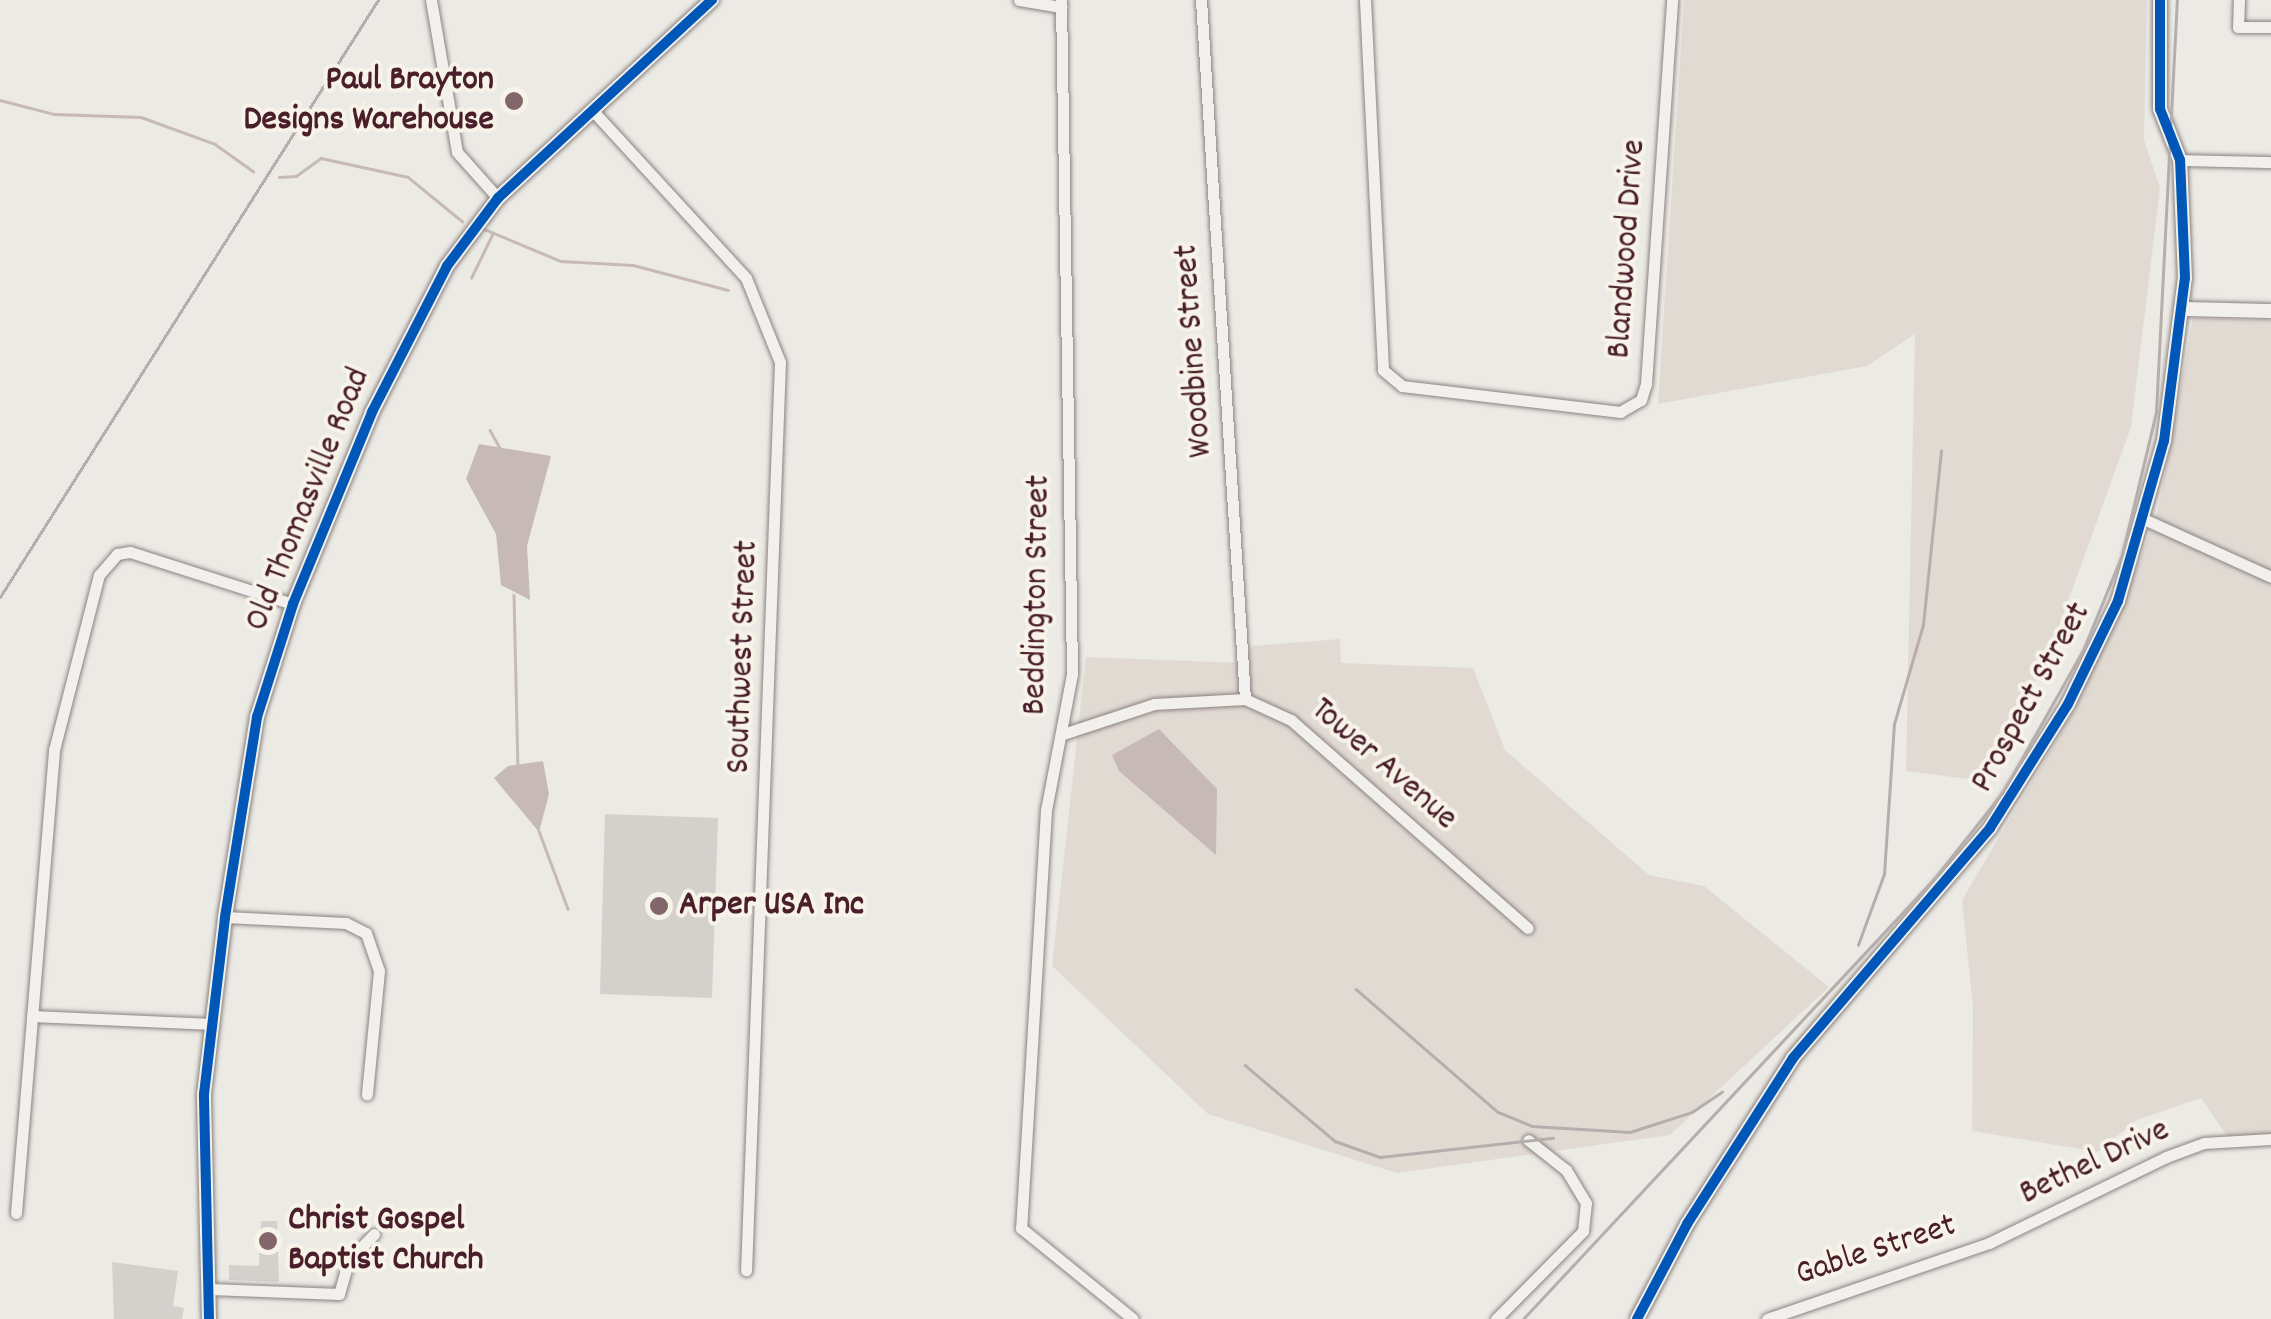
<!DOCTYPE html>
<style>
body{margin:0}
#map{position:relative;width:2271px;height:1319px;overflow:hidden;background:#eceae4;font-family:Dekko,sans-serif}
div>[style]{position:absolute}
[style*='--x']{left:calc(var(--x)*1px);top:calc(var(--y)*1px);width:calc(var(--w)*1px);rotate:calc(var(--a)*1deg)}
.built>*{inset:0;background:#e1dad3}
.water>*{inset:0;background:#c7b9b6}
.stream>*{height:2.5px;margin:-1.25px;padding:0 1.25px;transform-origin:1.25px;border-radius:1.25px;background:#c7b9b6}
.building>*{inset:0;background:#d4d0cc}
.roads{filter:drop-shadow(0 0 2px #8b8282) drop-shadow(0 0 2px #8b8282)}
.minor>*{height:11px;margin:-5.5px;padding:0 5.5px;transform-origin:5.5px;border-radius:5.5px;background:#f1f0ec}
.tertiary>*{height:14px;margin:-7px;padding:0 7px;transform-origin:7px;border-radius:7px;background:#f1f0ec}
.rail>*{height:2.5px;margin:-1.25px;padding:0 1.25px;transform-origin:1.25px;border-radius:1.25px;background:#b5aead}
.cycleway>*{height:10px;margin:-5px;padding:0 5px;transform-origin:5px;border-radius:5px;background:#0057b8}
.dots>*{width:28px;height:28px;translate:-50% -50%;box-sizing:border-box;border:5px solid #f7f3e8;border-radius:50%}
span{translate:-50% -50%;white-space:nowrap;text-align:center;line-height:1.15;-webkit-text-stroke:8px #f7f3e8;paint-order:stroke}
.poi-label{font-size:35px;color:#4a1f2b;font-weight:700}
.right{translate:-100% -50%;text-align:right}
.left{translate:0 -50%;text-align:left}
.street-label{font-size:35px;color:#4a1f2b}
</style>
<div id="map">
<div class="built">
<div style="clip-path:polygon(1684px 0,2147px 0,2144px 140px,2160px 188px,2131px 427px,2045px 665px,1976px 780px,1906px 771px,1915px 334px,1867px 366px,1658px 404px)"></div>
<div style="clip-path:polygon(2193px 318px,2271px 320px,2271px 1144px,2232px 1143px,2201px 1098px,2137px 1120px,2098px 1152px,1972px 1131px,1973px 1007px,1962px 900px,2075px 709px,2133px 578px,2158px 510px)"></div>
<div style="clip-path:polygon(1340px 639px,1341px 663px,1473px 668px,1505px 750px,1649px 875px,1704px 886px,1829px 987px,1670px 1135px,1397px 1173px,1208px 1114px,1052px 966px,1086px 657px,1243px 663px,1253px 646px)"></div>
</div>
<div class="water">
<div style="clip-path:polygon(479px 444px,551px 456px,527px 546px,530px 600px,501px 585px,496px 534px,466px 479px)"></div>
<div style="clip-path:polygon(1159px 729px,1217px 789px,1216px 855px,1119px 771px,1112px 755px)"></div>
<div style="clip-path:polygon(543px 761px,549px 794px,539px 832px,494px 778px,508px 766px)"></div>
</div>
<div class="stream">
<div style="--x:0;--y:100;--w:56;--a:14.5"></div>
<div style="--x:54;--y:114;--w:87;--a:2"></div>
<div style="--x:141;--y:117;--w:79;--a:20"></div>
<div style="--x:215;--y:144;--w:47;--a:35.4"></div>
<div style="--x:279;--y:177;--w:17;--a:-3"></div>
<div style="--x:296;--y:176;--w:31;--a:-36"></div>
<div style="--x:321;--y:158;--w:89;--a:12.3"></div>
<div style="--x:408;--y:177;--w:70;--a:39.2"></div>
<div style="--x:484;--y:229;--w:83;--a:22.6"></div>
<div style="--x:561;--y:261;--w:72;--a:3.2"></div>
<div style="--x:633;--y:265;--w:98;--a:14.7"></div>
<div style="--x:471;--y:278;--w:48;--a:-64"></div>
<div style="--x:490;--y:430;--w:21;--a:61"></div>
<div style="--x:514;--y:595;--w:171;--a:88.7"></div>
<div style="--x:539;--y:831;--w:83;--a:69.6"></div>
</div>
<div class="building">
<div style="clip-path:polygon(605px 814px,718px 818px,712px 998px,600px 994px)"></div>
<div style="clip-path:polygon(261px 1221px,277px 1221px,279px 1282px,229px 1280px,229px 1265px,259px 1266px)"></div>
<div style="clip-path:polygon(112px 1262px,178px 1271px,173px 1306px,184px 1308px,182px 1319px,114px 1319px)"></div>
</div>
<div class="roads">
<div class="minor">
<div style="--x:431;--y:0;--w:154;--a:80.3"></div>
<div style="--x:457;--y:152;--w:62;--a:48.3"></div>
<div style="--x:1019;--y:0;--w:43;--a:9.5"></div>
<div style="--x:1061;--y:0;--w:674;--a:89.06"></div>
<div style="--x:1072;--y:674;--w:138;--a:100.8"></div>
<div style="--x:1046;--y:810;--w:419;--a:93.4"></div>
<div style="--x:1021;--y:1228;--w:144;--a:39.1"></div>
<div style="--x:1201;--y:0;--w:700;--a:86.4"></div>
<div style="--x:1365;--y:0;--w:370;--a:87.2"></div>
<div style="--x:1383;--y:370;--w:25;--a:40"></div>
<div style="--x:1402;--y:386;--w:220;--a:6.8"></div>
<div style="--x:1620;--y:412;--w:24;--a:-30"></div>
<div style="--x:1641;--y:400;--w:17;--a:-73"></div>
<div style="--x:1646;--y:384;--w:385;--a:-86.1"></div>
<div style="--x:2239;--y:0;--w:27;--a:92"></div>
<div style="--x:2238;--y:27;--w:33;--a:0"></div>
<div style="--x:594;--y:112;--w:225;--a:47.5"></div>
<div style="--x:746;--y:278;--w:91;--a:68"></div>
<div style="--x:780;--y:362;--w:909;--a:92.14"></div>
<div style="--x:2180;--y:160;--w:91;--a:1.3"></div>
<div style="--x:2146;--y:520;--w:137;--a:24.5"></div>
<div style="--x:1063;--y:734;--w:96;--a:-18.2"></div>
<div style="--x:1154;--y:704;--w:91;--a:-3.1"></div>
<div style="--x:1245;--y:699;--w:51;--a:24.5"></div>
<div style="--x:1291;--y:720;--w:315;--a:41.3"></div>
<div style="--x:225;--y:917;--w:121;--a:2.8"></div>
<div style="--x:346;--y:923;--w:22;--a:27"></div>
<div style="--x:366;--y:933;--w:40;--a:71.1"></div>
<div style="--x:379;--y:971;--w:124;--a:95.6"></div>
<div style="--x:32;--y:1016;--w:181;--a:2.5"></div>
<div style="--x:16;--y:1213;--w:465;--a:-85.3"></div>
<div style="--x:54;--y:750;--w:181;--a:-75.6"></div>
<div style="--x:99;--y:575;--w:28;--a:-49"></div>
<div style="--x:117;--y:554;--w:13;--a:-9"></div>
<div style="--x:130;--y:552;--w:171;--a:17.7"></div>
<div style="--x:210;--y:1289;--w:129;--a:2.2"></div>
<div style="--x:339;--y:1294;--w:35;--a:-74"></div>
<div style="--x:349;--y:1260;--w:36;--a:-46"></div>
<div style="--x:1496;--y:1319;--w:124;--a:-45.3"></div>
<div style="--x:1583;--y:1231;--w:28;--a:-84"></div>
<div style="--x:1586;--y:1203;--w:39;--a:-121"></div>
<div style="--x:1566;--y:1170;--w:48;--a:-141.7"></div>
<div style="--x:1767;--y:1319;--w:235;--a:-18.9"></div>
<div style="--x:1989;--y:1243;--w:197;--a:-25.9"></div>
<div style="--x:2166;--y:1157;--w:40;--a:-20.2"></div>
<div style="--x:2204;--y:1143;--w:67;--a:-3.4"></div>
</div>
<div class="tertiary">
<div style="--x:2182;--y:309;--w:89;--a:1.3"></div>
<div style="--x:209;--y:1319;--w:225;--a:-91.3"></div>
<div style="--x:204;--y:1094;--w:178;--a:-83.2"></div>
<div style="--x:225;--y:917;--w:203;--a:-80.9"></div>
<div style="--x:257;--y:717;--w:119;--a:-72.3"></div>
<div style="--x:293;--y:604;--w:208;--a:-67.6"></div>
<div style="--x:372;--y:412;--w:164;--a:-62.8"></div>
<div style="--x:447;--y:266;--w:85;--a:-53.1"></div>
<div style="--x:498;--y:198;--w:292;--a:-42.8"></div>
<div style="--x:1637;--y:1319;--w:107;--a:-62.2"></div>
<div style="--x:1687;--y:1224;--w:197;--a:-57.4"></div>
<div style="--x:1793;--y:1058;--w:303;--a:-49.4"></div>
<div style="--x:1990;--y:828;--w:146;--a:-57.8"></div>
<div style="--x:2068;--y:704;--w:114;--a:-64.1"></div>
<div style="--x:2118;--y:601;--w:166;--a:-74"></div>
<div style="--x:2164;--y:441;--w:164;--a:-82.7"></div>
<div style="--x:2185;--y:278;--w:118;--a:-92.4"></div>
<div style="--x:2180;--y:160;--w:55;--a:-111.4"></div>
<div style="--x:2160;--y:109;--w:109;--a:-90"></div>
</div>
</div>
<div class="rail">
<div style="--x:0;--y:597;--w:707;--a:-57.66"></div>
<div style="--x:1858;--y:945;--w:76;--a:-69.9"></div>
<div style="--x:1884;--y:874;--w:150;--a:-86.2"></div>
<div style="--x:1894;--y:724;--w:103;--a:-73.7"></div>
<div style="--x:1923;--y:625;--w:175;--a:-84.1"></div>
<div style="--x:1356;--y:989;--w:188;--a:40.9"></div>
<div style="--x:1498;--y:1112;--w:37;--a:22"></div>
<div style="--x:1532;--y:1126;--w:98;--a:3.5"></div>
<div style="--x:1630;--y:1132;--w:65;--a:-17.9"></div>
<div style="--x:1692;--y:1112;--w:36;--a:-34"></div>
<div style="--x:1245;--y:1065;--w:118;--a:40.2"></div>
<div style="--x:1335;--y:1141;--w:48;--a:19.6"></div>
<div style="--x:1380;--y:1157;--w:174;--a:-6.3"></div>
<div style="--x:1523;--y:1319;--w:602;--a:-46.95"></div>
<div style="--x:1934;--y:879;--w:111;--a:-51.6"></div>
<div style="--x:2003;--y:792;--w:165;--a:-60.6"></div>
<div style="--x:2084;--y:648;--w:100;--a:-67.8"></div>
<div style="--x:2122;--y:555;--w:147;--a:-76.6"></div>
<div style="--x:2156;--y:412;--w:413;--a:-87.1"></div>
</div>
<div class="cycleway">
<div style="--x:209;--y:1319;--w:225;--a:-91.3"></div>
<div style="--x:204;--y:1094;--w:178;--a:-83.2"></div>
<div style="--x:225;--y:917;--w:203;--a:-80.9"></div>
<div style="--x:257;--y:717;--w:119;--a:-72.3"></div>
<div style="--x:293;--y:604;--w:208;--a:-67.6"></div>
<div style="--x:372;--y:412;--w:164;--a:-62.8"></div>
<div style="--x:447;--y:266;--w:85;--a:-53.1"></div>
<div style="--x:498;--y:198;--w:292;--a:-42.8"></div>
<div style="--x:1637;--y:1319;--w:107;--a:-62.2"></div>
<div style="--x:1687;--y:1224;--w:197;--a:-57.4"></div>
<div style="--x:1793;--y:1058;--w:303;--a:-49.4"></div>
<div style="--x:1990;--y:828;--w:146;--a:-57.8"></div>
<div style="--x:2068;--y:704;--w:114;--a:-64.1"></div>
<div style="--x:2118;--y:601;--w:166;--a:-74"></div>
<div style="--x:2164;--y:441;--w:164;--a:-82.7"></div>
<div style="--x:2185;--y:278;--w:118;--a:-92.4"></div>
<div style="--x:2180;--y:160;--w:55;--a:-111.4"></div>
<div style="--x:2160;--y:109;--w:109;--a:-90"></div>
</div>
<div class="dots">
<div style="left:514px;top:101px;background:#83666c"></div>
<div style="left:659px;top:906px;background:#83666c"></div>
<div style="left:268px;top:1241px;background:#83666c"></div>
</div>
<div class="poi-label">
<span class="right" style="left:494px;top:101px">Paul Brayton<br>Designs Warehouse</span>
<span class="left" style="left:679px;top:906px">Arper USA Inc</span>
<span class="left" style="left:288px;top:1241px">Christ Gospel<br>Baptist Church</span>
</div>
<div class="street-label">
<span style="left:1628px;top:249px;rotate:-86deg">Blandwood Drive</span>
<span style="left:1195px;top:351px;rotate:-94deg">Woodbine Street</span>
<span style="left:309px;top:500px;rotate:-68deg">Old Thomasville Road</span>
<span style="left:1038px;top:595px;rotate:-89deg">Beddington Street</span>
<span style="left:744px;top:657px;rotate:-88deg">Southwest Street</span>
<span style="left:2032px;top:698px;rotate:-61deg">Prospect Street</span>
<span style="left:1383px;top:765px;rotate:41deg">Tower Avenue</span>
<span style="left:2095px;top:1163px;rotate:-25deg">Bethel Drive</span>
<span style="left:1876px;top:1251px;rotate:-18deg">Gable Street</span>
</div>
</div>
